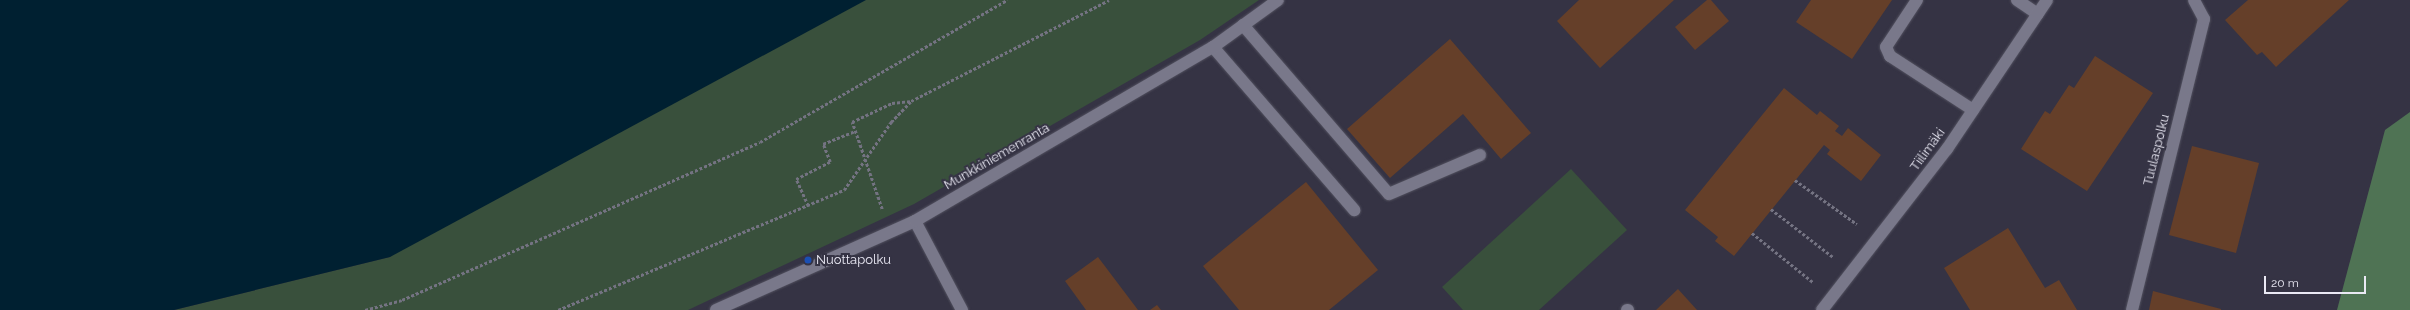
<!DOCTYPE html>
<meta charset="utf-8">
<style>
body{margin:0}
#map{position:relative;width:2410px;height:310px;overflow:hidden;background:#353344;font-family:Raleway,sans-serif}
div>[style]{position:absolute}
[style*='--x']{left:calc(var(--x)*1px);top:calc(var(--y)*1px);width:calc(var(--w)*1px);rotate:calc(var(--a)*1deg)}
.green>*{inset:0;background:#39503c}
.forest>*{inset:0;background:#4f7354}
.water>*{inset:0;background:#002031}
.building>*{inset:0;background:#653f29}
.path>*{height:2.5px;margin-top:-1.25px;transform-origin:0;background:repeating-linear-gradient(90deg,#747382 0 3px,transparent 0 5px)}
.roads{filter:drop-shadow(0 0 1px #52515f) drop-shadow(0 0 1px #52515f)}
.service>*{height:12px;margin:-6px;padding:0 6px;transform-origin:6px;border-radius:6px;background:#79788a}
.minor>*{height:12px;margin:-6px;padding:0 6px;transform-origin:6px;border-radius:6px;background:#79788a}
.dots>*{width:11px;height:11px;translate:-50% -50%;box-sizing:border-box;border:2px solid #353344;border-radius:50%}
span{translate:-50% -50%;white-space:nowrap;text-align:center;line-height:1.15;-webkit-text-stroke:4px #353344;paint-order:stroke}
.street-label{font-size:13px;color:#eae9f4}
.poi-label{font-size:13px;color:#eae9f4}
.left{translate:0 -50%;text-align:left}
.scale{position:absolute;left:2264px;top:276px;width:102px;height:18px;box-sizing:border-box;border:2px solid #eae9f4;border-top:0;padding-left:5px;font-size:12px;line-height:14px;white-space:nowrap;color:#eae9f4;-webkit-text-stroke:3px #353344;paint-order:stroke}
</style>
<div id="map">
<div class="green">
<div style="clip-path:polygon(663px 0,1259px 0,1200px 40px,914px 204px,688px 310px,174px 310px,390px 257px)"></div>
<div style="clip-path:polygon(1571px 169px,1627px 230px,1539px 310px,1463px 310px,1442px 287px)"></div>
</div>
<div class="forest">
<div style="clip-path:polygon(2410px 112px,2410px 310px,2337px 310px,2385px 130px)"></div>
</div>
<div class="water">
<div style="clip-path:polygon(0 0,866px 0,390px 257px,174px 310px,0 310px)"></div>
</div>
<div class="building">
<div style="clip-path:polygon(1579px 0,1674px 0,1600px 68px,1557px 21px)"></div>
<div style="clip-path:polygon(1707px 0,1711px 0,1729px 21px,1695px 50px,1675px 27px)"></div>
<div style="clip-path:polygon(1811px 0,1892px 0,1852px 59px,1796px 22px)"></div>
<div style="clip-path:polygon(2248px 0,2349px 0,2276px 67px,2262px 52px,2257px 55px,2225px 20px)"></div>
<div style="clip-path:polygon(1450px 39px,1531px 133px,1501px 159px,1463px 114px,1390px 178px,1347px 129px)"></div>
<div style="clip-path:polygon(2095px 56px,2153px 93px,2087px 191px,2021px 149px,2045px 111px,2050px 114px,2069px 85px,2074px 88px)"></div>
<div style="clip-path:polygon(1784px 88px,1817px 115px,1820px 111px,1839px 126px,1835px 131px,1842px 136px,1848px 128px,1881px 155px,1861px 181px,1827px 154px,1830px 150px,1824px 145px,1734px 256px,1715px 241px,1718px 237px,1685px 210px)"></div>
<div style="clip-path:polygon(2192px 146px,2259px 163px,2236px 253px,2169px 235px)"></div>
<div style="clip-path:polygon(1306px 182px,1378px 270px,1329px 310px,1239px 310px,1203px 266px)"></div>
<div style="clip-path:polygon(2008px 228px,2045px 288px,2059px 280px,2077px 310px,1970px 310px,1944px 268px)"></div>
<div style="clip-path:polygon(1098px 257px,1138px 310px,1086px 310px,1065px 281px)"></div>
<div style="clip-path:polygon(1678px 289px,1697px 310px,1656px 310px)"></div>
<div style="clip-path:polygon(2153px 291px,2221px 309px,2221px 310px,2149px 310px)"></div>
<div style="clip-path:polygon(1157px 305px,1161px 310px,1150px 310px)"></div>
</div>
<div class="path">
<div style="--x:1795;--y:180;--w:76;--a:35.4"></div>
<div style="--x:808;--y:206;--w:30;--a:-114"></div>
<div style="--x:796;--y:179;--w:38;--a:-27"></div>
<div style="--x:830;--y:162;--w:19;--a:-111"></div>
<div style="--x:823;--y:144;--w:35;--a:-22"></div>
<div style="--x:882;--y:209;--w:92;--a:-109"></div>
<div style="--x:852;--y:122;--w:44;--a:-25.4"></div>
<div style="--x:892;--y:103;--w:18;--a:-6"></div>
<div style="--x:1771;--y:209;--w:78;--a:37.7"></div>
<div style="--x:1752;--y:233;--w:78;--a:38.8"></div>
<div style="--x:365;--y:310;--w:38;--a:-15"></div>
<div style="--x:402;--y:300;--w:391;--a:-23.8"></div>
<div style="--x:760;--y:142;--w:285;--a:-29.9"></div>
<div style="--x:558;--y:310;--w:310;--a:-22.8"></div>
<div style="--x:844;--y:190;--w:83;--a:-55.3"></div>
<div style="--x:891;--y:122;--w:29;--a:-46"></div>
<div style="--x:911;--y:101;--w:222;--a:-27"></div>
</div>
<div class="roads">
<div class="service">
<div style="--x:1917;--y:0;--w:56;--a:123.4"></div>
<div style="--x:1886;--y:47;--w:10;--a:66"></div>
<div style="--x:1890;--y:56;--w:99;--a:33"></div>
<div style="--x:2017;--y:0;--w:25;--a:34"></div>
<div style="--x:1243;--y:25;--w:223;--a:49.2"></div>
<div style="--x:1389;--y:194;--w:99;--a:-23.2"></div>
<div style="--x:1213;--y:47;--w:216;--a:49.1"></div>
<div style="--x:1627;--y:310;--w:1;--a:0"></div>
</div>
<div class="minor">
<div style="--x:915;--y:221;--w:101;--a:62.2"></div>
<div style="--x:716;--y:310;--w:218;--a:-24.1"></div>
<div style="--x:915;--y:221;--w:345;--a:-30.3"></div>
<div style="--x:1213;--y:47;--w:80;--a:-35.9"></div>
<div style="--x:1822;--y:310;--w:204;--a:-52.2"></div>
<div style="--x:1947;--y:149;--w:179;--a:-56.1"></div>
<div style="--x:2132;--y:310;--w:300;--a:-76.1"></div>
<div style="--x:2204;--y:19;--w:21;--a:-118"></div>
</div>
</div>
<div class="dots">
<div style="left:808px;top:260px;background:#1a4fb4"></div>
</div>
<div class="street-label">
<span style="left:1928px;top:150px;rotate:-54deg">Tiilimäki</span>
<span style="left:2157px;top:150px;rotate:-76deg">Tuulaspolku</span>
<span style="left:997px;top:157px;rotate:-30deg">Munkkiniemenranta</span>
</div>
<div class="poi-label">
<span class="left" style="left:816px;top:260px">Nuottapolku</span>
</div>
<div class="scale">20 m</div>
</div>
